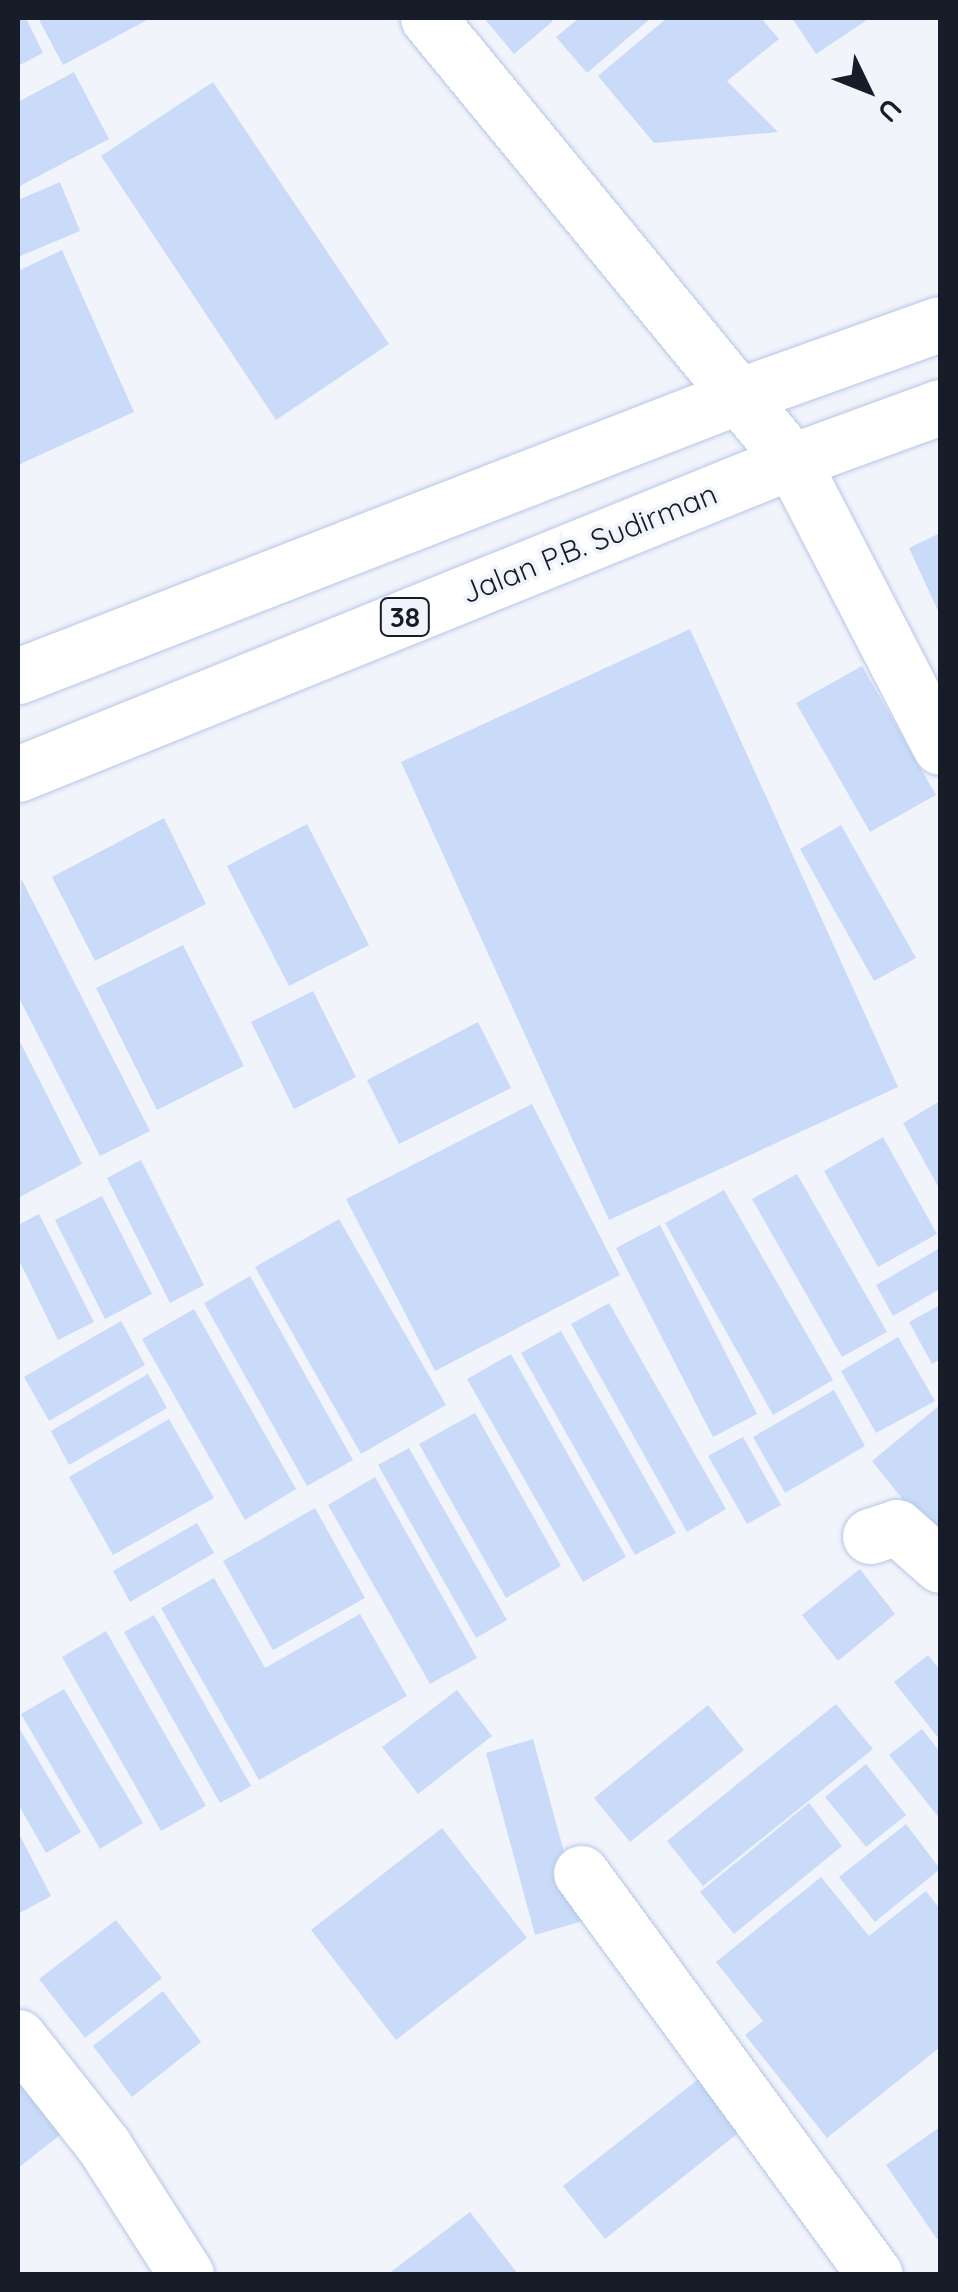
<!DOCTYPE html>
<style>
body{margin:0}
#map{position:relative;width:958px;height:2292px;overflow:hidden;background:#f1f4fb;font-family:Quicksand,sans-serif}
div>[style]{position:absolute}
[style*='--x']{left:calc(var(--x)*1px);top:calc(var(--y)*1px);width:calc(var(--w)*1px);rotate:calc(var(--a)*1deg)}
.building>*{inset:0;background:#c9dbf9}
.roads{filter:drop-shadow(0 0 2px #b6c7e5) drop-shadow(0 0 2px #b6c7e5)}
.minor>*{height:55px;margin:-27.5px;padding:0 27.5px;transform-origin:27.5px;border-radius:27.5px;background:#fff}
.primary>*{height:55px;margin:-27.5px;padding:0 27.5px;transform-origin:27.5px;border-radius:27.5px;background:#fff}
.trunk>*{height:55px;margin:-27.5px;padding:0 27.5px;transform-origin:27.5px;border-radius:27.5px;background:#fff}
span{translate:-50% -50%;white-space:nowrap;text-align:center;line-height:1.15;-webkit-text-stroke:8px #f1f4fb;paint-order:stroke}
.shield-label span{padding:2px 8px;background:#f1f4fb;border:2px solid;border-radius:8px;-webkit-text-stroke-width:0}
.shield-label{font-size:28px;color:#161d28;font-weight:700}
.street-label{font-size:30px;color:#161d28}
.frame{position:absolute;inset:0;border:20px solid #161d28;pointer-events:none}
.north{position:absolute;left:818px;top:40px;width:100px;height:100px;-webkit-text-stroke:8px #f1f4fb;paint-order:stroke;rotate:133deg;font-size:28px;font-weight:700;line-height:40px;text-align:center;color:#161d28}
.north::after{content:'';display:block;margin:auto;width:35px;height:45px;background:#161d28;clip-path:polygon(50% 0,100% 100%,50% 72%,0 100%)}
</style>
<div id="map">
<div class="building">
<div style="clip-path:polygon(26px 18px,43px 53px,18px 66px,18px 19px)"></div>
<div style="clip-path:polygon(38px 18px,151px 18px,63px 65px)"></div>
<div style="clip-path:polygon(484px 18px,550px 18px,553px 21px,514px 54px)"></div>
<div style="clip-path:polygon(579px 18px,651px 18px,587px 73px,556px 37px)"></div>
<div style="clip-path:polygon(667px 18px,761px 18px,779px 39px,727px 81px,778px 132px,654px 143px,598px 76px)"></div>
<div style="clip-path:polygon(792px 18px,870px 18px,816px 54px)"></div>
<div style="clip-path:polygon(74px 72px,109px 139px,18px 187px,18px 102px)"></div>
<div style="clip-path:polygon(213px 82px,389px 344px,276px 420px,101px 156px)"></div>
<div style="clip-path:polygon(60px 182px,80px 231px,18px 257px,18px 200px)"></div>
<div style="clip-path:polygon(62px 250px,134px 412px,18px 465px,18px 271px)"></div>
<div style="clip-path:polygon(940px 533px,940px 615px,909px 548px)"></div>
<div style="clip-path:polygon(690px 629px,898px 1087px,609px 1220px,401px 762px)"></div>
<div style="clip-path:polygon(862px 666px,936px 795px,870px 832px,796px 703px)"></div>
<div style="clip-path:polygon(164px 818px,206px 904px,95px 961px,52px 877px)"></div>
<div style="clip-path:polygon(307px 824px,369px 945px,289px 986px,227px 866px)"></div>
<div style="clip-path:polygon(841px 825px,916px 958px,874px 981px,800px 849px)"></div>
<div style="clip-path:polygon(21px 878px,150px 1131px,100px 1156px,18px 996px)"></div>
<div style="clip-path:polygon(183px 945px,244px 1066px,157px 1110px,96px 988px)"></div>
<div style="clip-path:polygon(313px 991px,356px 1077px,294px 1109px,251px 1022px)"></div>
<div style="clip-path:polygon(478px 1022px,511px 1088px,399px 1144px,367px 1080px)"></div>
<div style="clip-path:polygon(18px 1038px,82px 1164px,18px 1198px)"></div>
<div style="clip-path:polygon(940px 1101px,940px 1190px,903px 1123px)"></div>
<div style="clip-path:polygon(532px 1104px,620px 1275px,435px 1371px,346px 1199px)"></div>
<div style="clip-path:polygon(883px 1137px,937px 1234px,878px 1267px,824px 1171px)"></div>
<div style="clip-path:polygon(141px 1160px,204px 1285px,170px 1303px,107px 1178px)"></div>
<div style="clip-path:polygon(797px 1174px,887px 1332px,842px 1357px,752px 1199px)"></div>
<div style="clip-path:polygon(724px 1190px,833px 1380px,773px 1415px,665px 1223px)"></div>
<div style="clip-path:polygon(102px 1196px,152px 1294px,105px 1319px,55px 1220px)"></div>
<div style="clip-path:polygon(39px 1214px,94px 1322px,58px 1340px,18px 1258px,18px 1225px)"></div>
<div style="clip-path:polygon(339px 1219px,446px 1405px,361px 1454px,255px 1267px)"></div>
<div style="clip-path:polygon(660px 1225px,757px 1414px,713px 1437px,616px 1248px)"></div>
<div style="clip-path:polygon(940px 1248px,940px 1289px,893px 1316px,876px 1285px)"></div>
<div style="clip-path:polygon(250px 1276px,353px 1460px,307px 1486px,204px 1303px)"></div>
<div style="clip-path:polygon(609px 1303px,726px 1509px,687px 1532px,571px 1324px)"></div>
<div style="clip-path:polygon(940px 1305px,940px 1359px,932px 1364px,909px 1322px)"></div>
<div style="clip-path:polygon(194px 1309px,296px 1489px,245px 1520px,142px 1339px)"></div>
<div style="clip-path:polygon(121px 1321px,145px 1365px,49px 1421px,24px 1377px)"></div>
<div style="clip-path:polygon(561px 1331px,676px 1533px,635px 1555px,521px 1353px)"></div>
<div style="clip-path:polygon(898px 1337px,935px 1401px,876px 1433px,841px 1371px)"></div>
<div style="clip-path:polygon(511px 1354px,626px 1557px,583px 1582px,467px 1379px)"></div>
<div style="clip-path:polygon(148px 1374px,167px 1408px,69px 1465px,51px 1431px)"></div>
<div style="clip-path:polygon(834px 1390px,865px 1446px,785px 1493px,753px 1437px)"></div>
<div style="clip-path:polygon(940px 1405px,940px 1546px,872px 1461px)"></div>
<div style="clip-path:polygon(475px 1413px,561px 1566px,506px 1598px,419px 1444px)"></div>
<div style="clip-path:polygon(169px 1419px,214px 1498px,113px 1555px,69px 1477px)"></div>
<div style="clip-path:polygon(743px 1437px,781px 1505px,747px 1524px,708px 1456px)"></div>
<div style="clip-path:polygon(409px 1448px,507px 1620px,476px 1638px,378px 1465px)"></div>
<div style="clip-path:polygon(375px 1477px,477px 1658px,430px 1684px,328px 1505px)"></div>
<div style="clip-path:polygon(315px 1508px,365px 1598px,273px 1650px,223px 1561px)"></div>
<div style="clip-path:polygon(197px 1523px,214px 1553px,130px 1602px,113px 1571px)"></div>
<div style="clip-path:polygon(860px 1569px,895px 1614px,838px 1661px,802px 1615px)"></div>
<div style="clip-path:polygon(214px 1578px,265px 1668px,360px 1614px,407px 1696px,259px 1780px,161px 1608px)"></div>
<div style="clip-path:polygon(154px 1615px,251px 1786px,220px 1803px,124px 1632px)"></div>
<div style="clip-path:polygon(106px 1631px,206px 1806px,161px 1831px,62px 1657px)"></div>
<div style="clip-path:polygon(928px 1655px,940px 1670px,940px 1740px,894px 1682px)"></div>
<div style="clip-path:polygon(64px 1689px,143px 1823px,100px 1849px,21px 1714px)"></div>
<div style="clip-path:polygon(457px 1690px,492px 1736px,418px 1794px,382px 1747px)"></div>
<div style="clip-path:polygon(836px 1704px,873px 1749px,703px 1886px,667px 1841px)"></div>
<div style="clip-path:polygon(708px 1705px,744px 1750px,630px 1842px,594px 1798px)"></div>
<div style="clip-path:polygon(18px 1726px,81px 1832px,46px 1853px,18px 1804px)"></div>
<div style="clip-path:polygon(922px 1729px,940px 1752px,940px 1819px,889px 1755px)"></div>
<div style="clip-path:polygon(533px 1739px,583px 1921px,535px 1935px,486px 1753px)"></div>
<div style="clip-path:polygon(866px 1764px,906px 1815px,866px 1847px,825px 1797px)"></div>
<div style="clip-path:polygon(809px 1803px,842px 1846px,734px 1934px,700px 1892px)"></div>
<div style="clip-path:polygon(906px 1824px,940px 1869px,875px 1922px,839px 1877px)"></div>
<div style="clip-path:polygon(442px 1828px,527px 1938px,396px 2040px,311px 1930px)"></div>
<div style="clip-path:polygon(18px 1832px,51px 1896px,18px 1914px)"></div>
<div style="clip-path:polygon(821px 1877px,869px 1936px,926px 1891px,940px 1909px,940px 2047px,827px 2138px,745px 2035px,763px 2021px,716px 1962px)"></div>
<div style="clip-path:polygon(116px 1920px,162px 1978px,85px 2038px,39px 1979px)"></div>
<div style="clip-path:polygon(163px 1991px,201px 2042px,132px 2097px,93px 2046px)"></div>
<div style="clip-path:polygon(701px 2077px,742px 2130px,605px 2239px,563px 2186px)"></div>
<div style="clip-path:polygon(18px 2080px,60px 2135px,18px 2168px)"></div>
<div style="clip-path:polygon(940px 2127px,940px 2237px,937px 2239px,886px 2165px)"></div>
<div style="clip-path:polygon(470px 2212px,518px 2274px,388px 2274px)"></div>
</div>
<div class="roads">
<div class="minor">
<div style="--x:792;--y:461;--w:322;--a:62.6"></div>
<div style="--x:870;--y:1536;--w:28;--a:-18"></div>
<div style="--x:897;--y:1527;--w:57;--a:41.5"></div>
<div style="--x:581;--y:1873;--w:497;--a:53.8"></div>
<div style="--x:18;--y:2037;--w:139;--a:51.7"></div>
<div style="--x:104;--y:2146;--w:152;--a:57.4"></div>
</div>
<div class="primary">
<div style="--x:744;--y:394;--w:208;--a:-19.7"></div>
<div style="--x:792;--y:461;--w:158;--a:-20"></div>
</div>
<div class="trunk">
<div style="--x:18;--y:676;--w:779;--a:-21.23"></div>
<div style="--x:18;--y:774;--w:835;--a:-22.02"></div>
<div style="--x:792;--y:461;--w:573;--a:-129.41"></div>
</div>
</div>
<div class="shield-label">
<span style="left:405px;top:617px">38</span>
</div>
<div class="street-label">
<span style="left:589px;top:543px;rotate:-22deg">Jalan P.B. Sudirman</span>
</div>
<div class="frame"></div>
<div class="north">U</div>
</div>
